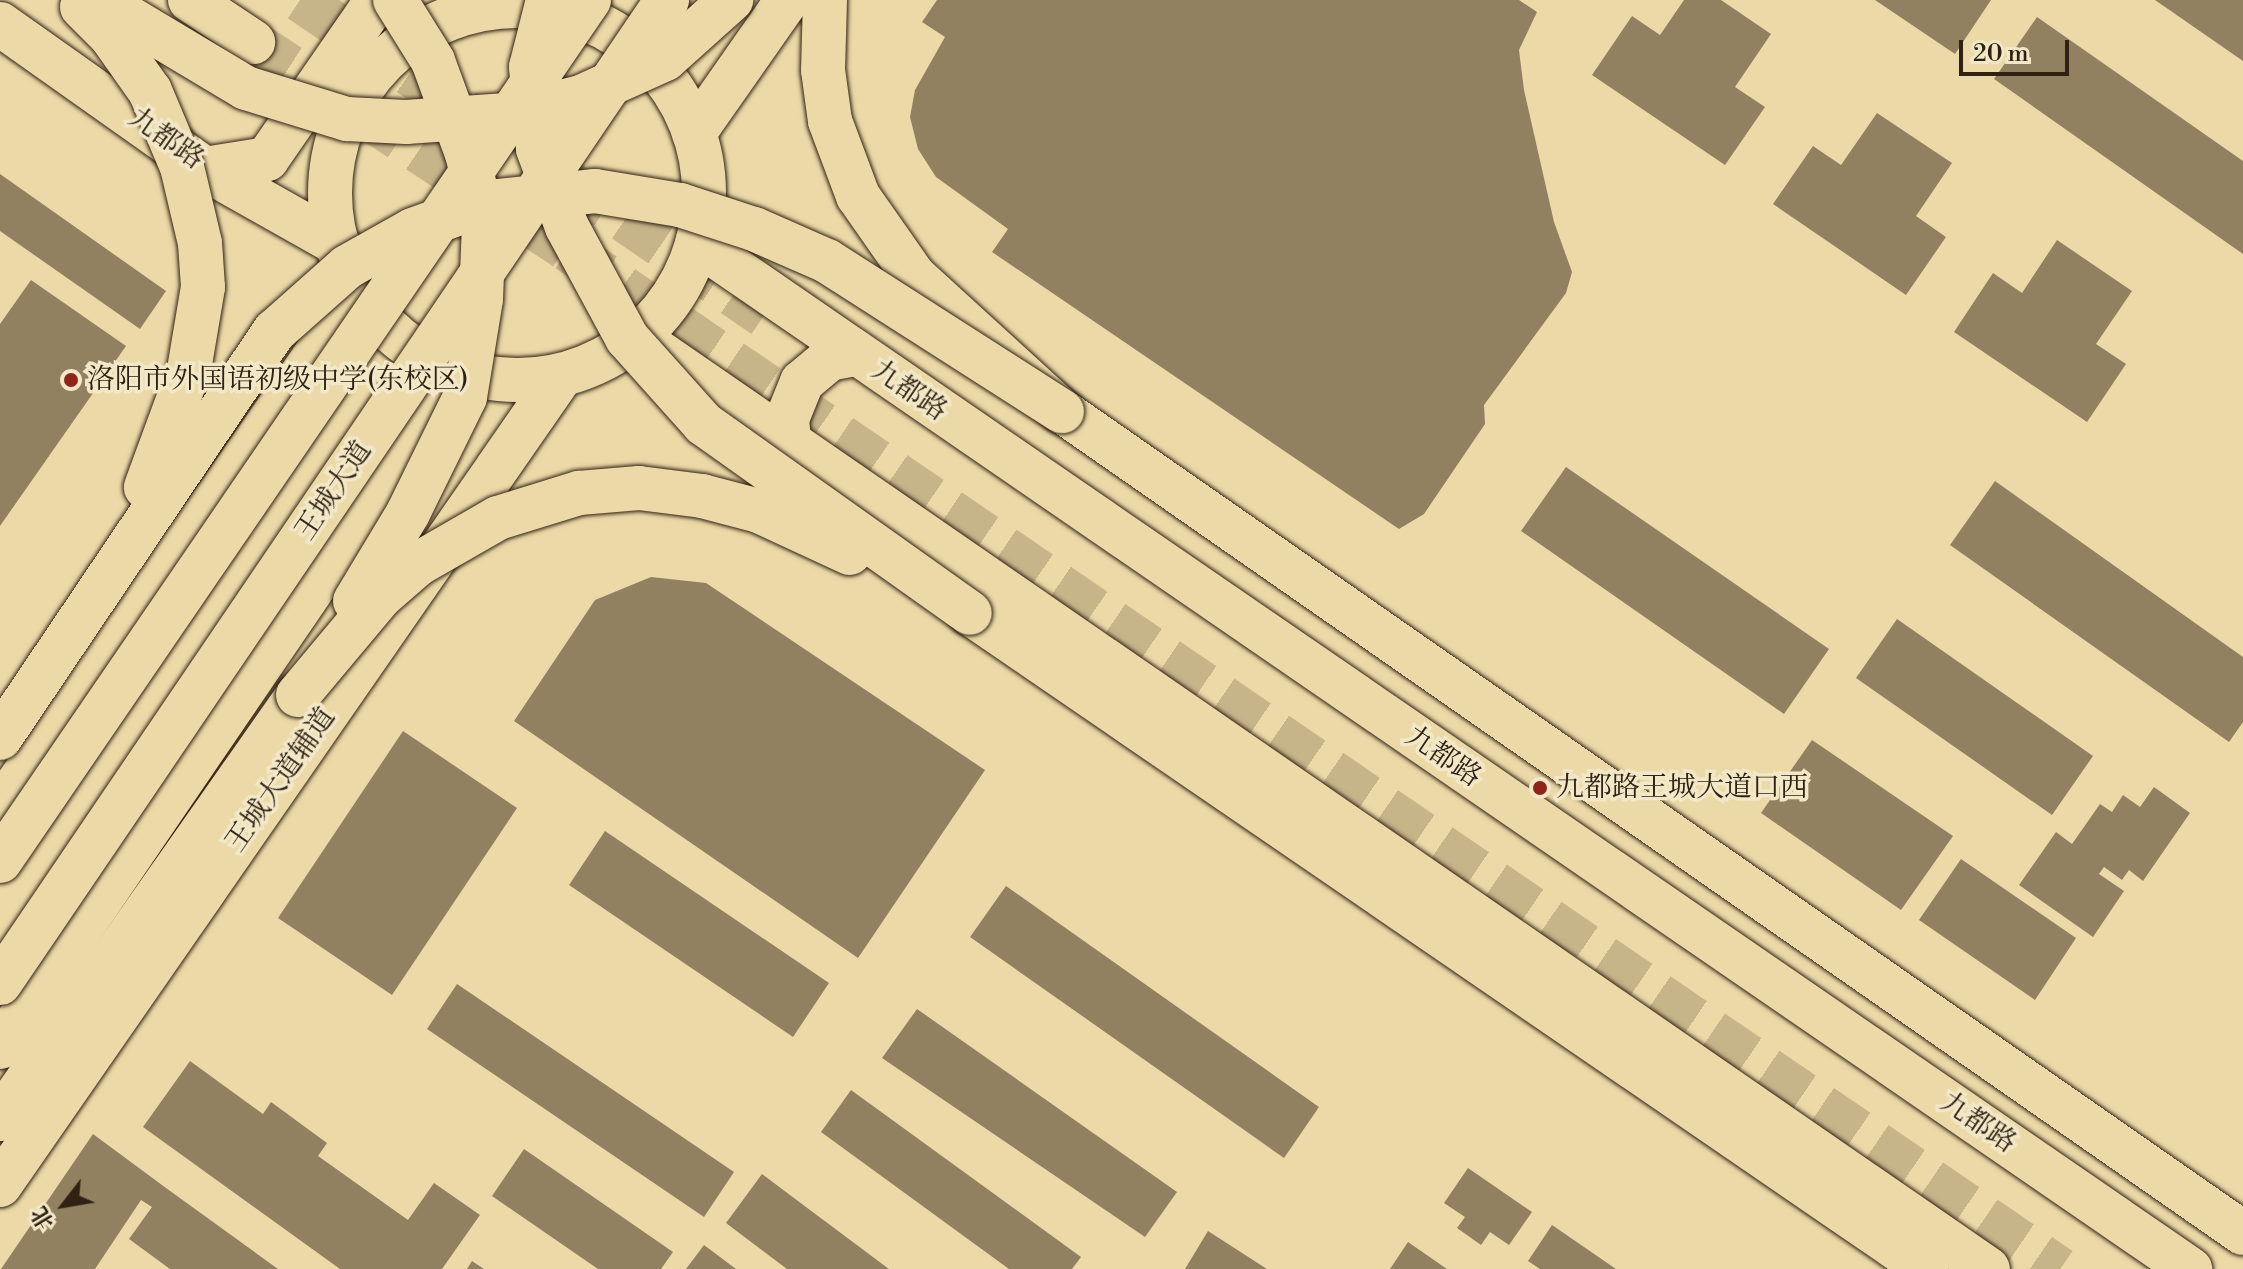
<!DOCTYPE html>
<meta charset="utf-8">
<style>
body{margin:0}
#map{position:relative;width:2243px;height:1269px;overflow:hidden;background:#ebdaa7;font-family:"Libre Bodoni","Noto Serif SC",serif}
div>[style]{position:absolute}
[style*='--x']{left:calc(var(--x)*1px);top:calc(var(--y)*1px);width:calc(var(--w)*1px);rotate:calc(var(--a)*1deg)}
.building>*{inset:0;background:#918160}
.major-tunnel>*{height:44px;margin-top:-22px;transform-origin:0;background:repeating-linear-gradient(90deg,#c6b589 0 44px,transparent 0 66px)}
.roads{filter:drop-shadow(0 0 2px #302113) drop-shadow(0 0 2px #302113)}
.major>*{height:44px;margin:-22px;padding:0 22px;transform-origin:22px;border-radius:22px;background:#ebdaa7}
.major>.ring{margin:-22px;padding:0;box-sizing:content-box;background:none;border:44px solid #ebdaa7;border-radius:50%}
.bridges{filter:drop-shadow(0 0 2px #302113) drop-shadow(0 0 2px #302113)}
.major-bridge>*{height:44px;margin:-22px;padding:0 22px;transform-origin:22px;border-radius:22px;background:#ebdaa7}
.highway-bridge>*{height:44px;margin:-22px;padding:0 22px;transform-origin:22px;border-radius:22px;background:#ebdaa7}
.dots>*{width:22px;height:22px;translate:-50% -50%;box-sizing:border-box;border:4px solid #f2e7c6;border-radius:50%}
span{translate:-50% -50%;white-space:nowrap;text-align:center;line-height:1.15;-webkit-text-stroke:7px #f2e7c6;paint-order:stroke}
.street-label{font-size:28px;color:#302113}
.poi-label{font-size:28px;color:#302113}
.left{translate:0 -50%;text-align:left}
.north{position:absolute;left:24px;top:1165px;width:80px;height:80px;-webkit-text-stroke:6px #f2e7c6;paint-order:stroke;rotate:239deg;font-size:22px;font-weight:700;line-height:32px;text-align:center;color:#302113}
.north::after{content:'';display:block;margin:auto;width:28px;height:36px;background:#302113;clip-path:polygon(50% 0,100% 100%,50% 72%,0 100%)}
.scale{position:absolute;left:1959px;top:40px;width:110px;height:36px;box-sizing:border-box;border:4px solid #302113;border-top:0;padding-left:10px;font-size:24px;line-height:28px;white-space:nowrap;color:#302113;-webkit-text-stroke:6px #f2e7c6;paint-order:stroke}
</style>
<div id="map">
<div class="building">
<div style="clip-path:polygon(937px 0,1519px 0,1537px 12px,1519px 50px,1524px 90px,1554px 222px,1572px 272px,1566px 293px,1484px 405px,1485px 424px,1424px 514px,1399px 529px,992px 252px,1008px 229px,936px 177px,918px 149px,910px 117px,915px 90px,945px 37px,922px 22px)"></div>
<div style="clip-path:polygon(1684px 0,1721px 0,1771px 34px,1735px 87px,1765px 107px,1725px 165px,1592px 75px,1632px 16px,1660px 35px)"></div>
<div style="clip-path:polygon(1875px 0,1991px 0,1955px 54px)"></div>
<div style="clip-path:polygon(2155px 0,2243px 0,2243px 61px)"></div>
<div style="clip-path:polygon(2037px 17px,2243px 161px,2243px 254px,1994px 79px)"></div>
<div style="clip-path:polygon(1877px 113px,1952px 163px,1916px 216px,1946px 237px,1906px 295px,1773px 204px,1813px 146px,1841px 165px)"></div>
<div style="clip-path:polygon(0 174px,166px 291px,140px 329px,0 231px)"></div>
<div style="clip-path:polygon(2057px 240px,2132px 291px,2096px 344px,2126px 364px,2087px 422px,1954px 332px,1993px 273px,2022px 293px)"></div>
<div style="clip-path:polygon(31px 280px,126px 346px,0 526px,0 324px)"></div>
<div style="clip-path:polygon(1566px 467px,1829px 649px,1784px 714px,1521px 531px)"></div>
<div style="clip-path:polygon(1995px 481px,2243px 657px,2243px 722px,2229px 742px,1950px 545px)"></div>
<div style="clip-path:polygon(651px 577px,706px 583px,985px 770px,858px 958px,514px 721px,595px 600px)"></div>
<div style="clip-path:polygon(1897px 619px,2093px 756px,2052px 815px,1856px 678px)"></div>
<div style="clip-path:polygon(403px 731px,517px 808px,392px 995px,278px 918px)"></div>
<div style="clip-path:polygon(1812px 740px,1953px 836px,1901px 910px,1761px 813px)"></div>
<div style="clip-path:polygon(2154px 787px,2190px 813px,2143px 881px,2129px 870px,2122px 880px,2104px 867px,2099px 874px,2124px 891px,2093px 937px,2019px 885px,2056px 832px,2072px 844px,2100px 804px,2112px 812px,2123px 795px,2140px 807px)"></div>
<div style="clip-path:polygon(605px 831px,829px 983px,793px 1037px,569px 885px)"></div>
<div style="clip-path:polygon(1961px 859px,2076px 938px,2035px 1000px,1919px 920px)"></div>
<div style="clip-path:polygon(1006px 886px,1319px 1107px,1284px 1158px,970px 937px)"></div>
<div style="clip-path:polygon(457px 984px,734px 1172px,704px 1217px,427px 1029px)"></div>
<div style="clip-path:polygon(917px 1009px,1177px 1192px,1145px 1237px,882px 1058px)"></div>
<div style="clip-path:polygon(190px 1061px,263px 1114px,271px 1102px,327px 1143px,318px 1156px,408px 1220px,434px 1183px,480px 1215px,442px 1269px,340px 1269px,143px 1127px)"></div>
<div style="clip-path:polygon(851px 1090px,1081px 1257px,1072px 1269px,1009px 1269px,821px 1132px)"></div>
<div style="clip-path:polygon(93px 1134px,166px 1188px,278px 1269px,170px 1269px,129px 1239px,152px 1207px,141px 1200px,95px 1269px,1px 1269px)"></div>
<div style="clip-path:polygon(524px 1149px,673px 1252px,661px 1269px,598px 1269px,492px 1196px)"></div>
<div style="clip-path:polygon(1468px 1168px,1532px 1212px,1509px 1245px,1490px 1232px,1481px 1245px,1457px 1228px,1465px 1217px,1444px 1203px)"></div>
<div style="clip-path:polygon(762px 1174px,810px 1210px,889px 1269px,787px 1269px,726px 1223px)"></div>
<div style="clip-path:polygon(1552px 1225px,1616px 1269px,1540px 1269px,1528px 1261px)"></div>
<div style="clip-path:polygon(1208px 1231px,1267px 1269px,1185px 1269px)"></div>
<div style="clip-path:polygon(1408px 1242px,1447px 1269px,1390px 1269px)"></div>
<div style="clip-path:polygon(704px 1245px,736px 1269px,686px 1269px)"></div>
<div style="clip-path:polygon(472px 1261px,484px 1269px,467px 1269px)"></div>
</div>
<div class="major-tunnel">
<div style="--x:300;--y:0;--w:202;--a:34.1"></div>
<div style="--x:253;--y:42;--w:377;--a:33.4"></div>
<div style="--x:568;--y:250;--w:1807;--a:34.33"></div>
<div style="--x:570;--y:183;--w:235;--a:34.4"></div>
</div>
<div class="roads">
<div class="major">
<div style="--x:190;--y:0;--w:76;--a:33.7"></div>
<div style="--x:825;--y:0;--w:70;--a:91.6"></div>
<div style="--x:823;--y:70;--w:51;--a:82.2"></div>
<div style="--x:830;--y:121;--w:80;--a:69.5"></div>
<div style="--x:858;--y:196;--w:98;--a:55"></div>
<div style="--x:914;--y:276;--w:200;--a:42.4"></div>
<div style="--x:1062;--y:411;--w:1439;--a:34.84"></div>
<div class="ring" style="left:330px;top:6px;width:330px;height:330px"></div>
<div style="--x:0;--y:24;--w:251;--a:35.3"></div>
<div style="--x:205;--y:169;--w:153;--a:29.4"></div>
<div style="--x:694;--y:133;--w:162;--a:-55"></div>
<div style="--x:205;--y:169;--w:63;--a:-9.2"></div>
<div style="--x:267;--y:159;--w:193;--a:-55.3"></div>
<div style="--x:697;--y:243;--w:1812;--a:34.5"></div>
<div style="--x:637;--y:337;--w:1641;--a:34.6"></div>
<div style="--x:789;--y:439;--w:20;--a:-96"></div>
<div style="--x:787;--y:419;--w:40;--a:-68"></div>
<div style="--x:802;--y:382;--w:35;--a:-40"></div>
<div style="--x:829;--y:359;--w:26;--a:-11"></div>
<div style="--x:970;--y:613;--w:1160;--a:34.43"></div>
<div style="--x:0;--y:809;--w:629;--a:-55.22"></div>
<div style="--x:0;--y:1047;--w:818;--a:-55.71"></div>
<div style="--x:0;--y:1119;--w:518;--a:-54.9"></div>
<div style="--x:0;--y:1185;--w:984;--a:-55.26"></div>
</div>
</div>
<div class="bridges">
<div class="major-bridge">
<div style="--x:99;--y:0;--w:171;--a:30.9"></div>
<div style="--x:246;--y:88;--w:106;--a:17.1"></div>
<div style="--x:347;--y:119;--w:59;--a:2.9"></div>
<div style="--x:406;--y:122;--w:101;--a:-4"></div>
<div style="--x:507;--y:115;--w:76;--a:-13.7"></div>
<div style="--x:581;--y:97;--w:92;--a:-24.3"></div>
<div style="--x:665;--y:59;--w:89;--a:-41.8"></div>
<div style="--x:548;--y:0;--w:69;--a:104.2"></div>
<div style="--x:531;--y:67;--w:82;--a:85.1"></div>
<div style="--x:538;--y:149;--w:83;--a:69.6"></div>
<div style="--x:567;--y:227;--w:126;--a:61.6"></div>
<div style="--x:627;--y:338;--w:115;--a:48.2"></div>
<div style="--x:704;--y:424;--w:326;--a:35.4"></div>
<div style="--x:82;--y:7;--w:41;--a:45"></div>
<div style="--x:111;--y:36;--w:67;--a:54.7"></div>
<div style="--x:150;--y:91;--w:82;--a:67.2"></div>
<div style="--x:182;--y:167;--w:78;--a:76.7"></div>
<div style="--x:200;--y:243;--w:44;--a:86.1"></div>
<div style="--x:203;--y:287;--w:84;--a:99.6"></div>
<div style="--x:189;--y:370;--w:125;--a:110.2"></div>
<div style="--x:355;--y:601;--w:103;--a:-58.9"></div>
<div style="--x:408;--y:513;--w:129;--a:-63.8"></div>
<div style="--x:465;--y:397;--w:99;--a:-80.7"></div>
<div style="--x:481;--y:299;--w:76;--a:-87.7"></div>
<div style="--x:484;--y:223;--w:71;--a:-103.8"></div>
<div style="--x:467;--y:154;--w:99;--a:-110.1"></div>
<div style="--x:433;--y:61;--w:72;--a:-121.9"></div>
<div style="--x:298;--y:695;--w:128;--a:-50.1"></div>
<div style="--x:380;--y:597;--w:50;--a:-41"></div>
<div style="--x:418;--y:564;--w:92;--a:-29.9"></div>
<div style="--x:498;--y:518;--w:85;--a:-17.2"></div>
<div style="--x:579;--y:493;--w:60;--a:-4.8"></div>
<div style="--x:639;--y:488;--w:64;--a:7.2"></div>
<div style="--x:702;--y:496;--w:59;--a:14.7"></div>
<div style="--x:759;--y:511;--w:100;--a:24.8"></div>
<div style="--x:0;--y:738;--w:491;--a:-56"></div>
<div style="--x:275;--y:331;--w:96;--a:-41.6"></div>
<div style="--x:347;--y:267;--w:76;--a:-29.3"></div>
<div style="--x:413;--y:230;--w:81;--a:-20.2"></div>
<div style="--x:489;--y:202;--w:107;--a:-5.9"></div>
<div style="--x:595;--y:191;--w:86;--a:9.4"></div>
<div style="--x:680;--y:205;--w:78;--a:18"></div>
<div style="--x:754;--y:229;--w:80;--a:23.7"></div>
<div style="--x:827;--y:261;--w:279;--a:32.6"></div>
</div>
<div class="highway-bridge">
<div style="--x:0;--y:861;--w:1043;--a:-55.62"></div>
<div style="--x:0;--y:983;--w:1188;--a:-55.84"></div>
</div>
</div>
<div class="dots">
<div style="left:71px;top:380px;background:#8f2418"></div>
<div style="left:1540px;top:788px;background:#8f2418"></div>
</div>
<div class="street-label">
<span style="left:166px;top:139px;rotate:35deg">九都路</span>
<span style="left:909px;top:391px;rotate:34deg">九都路</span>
<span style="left:334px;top:491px;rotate:-56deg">王城大道</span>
<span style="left:1443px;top:757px;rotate:34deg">九都路</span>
<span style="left:281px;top:780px;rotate:-55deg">王城大道辅道</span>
<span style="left:1978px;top:1123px;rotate:34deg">九都路</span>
</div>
<div class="poi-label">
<span class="left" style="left:87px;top:380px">洛阳市外国语初级中学(东校区)</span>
<span class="left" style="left:1556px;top:788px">九都路王城大道口西</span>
</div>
<div class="north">北</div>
<div class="scale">20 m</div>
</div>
